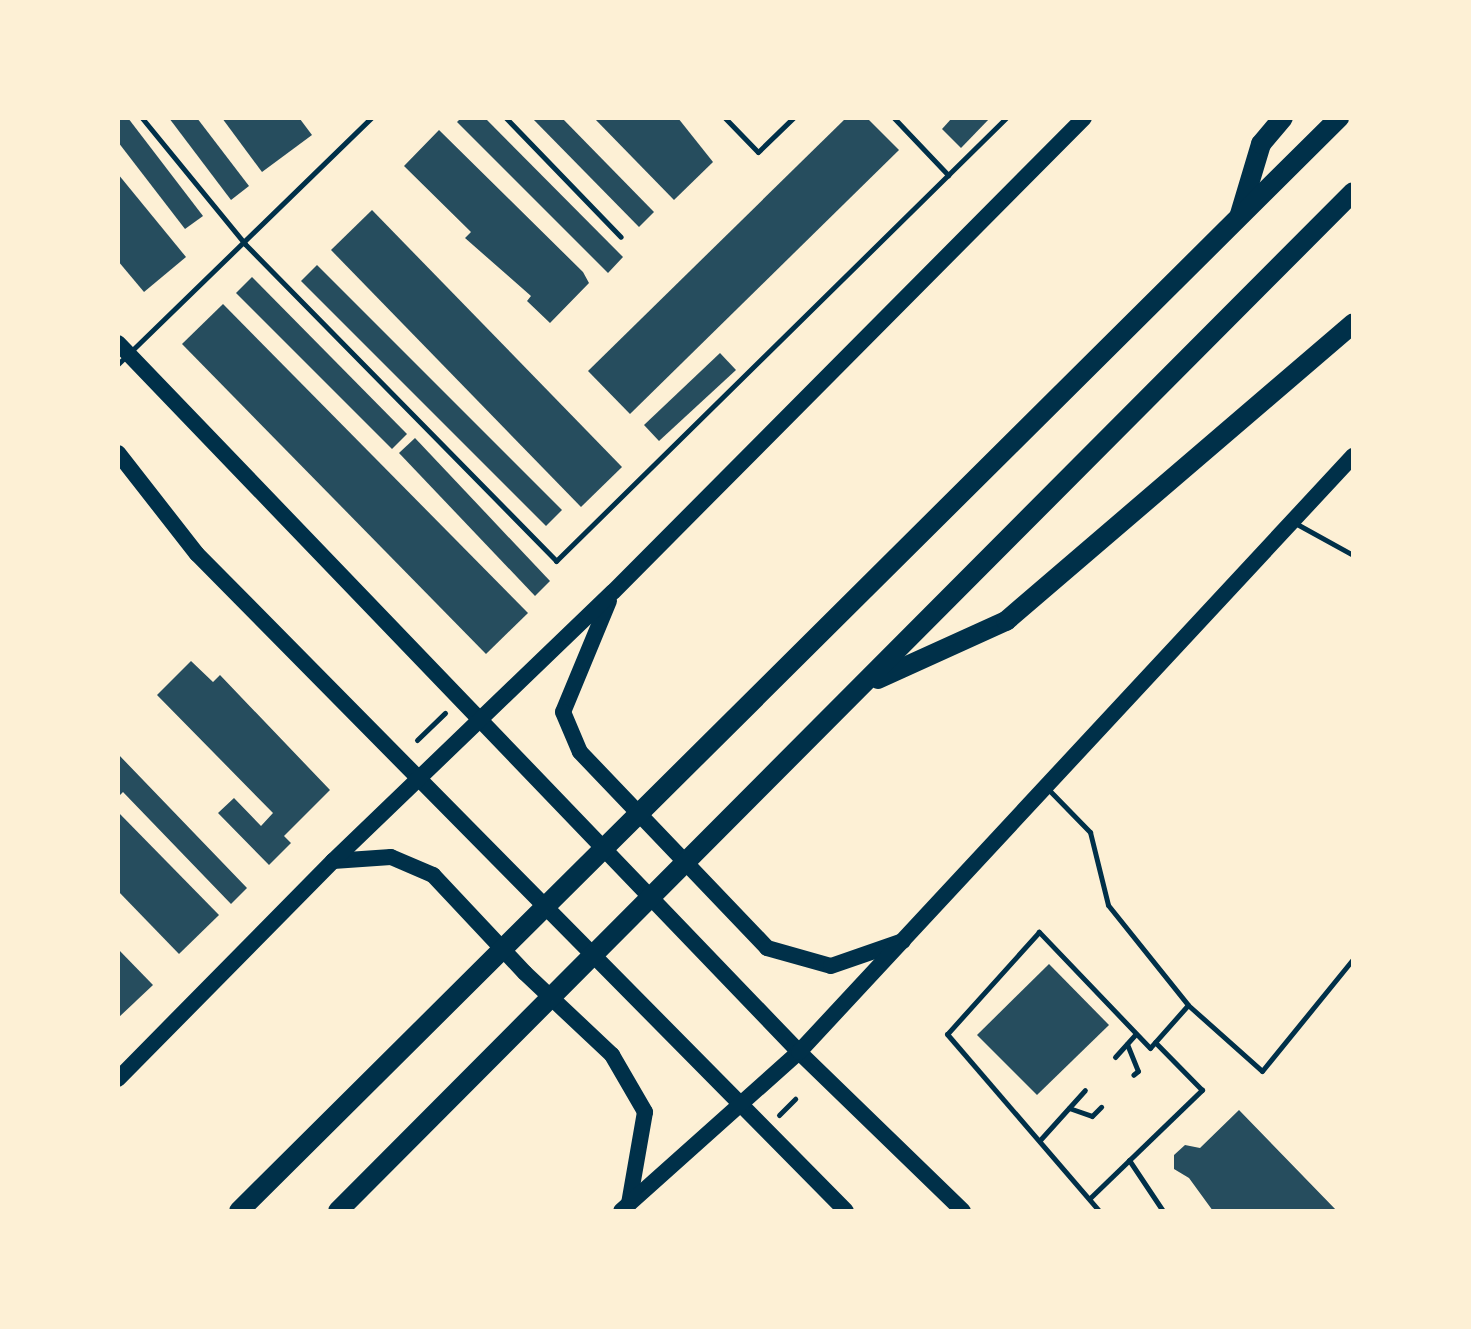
<!DOCTYPE html>
<style>
body{margin:0}
#map{position:relative;width:1471px;height:1329px;overflow:hidden;background:#fdf0d5;font-family:Jost,sans-serif}
div>[style]{position:absolute}
[style*='--x']{left:calc(var(--x)*1px);top:calc(var(--y)*1px);width:calc(var(--w)*1px);rotate:calc(var(--a)*1deg)}
.building>*{inset:0;background:#264d5e}
.path>*{height:5px;margin:-2.5px;padding:0 2.5px;transform-origin:2.5px;border-radius:2.5px;background:#003049}
.service>*{height:5px;margin:-2.5px;padding:0 2.5px;transform-origin:2.5px;border-radius:2.5px;background:#003049}
.secondary>*{height:16px;margin:-8px;padding:0 8px;transform-origin:8px;border-radius:8px;background:#003049}
.motorway>*{height:20px;margin:-10px;padding:0 10px;transform-origin:10px;border-radius:10px;background:#003049}
span{translate:-50% -50%;white-space:nowrap;text-align:center;line-height:1.15;-webkit-text-stroke:7px #fdf0d5;paint-order:stroke}
.frame{position:absolute;inset:0;border:120px solid #fdf0d5;pointer-events:none}
</style>
<div id="map">
<div class="building">
<div style="clip-path:polygon(118px 118px,128px 118px,203px 216px,185px 229px,118px 142px)"></div>
<div style="clip-path:polygon(169px 118px,197px 118px,249px 186px,231px 200px)"></div>
<div style="clip-path:polygon(222px 118px,300px 119px,312px 135px,262px 172px)"></div>
<div style="clip-path:polygon(461px 118px,485px 118px,623px 257px,608px 273px,457px 122px)"></div>
<div style="clip-path:polygon(532px 118px,562px 118px,654px 212px,639px 227px)"></div>
<div style="clip-path:polygon(594px 118px,678px 118px,713px 162px,674px 200px)"></div>
<div style="clip-path:polygon(846px 118px,867px 118px,899px 150px,630px 414px,588px 371px)"></div>
<div style="clip-path:polygon(952px 118px,990px 118px,961px 148px,942px 129px)"></div>
<div style="clip-path:polygon(439px 130px,583px 272px,589px 283px,550px 323px,527px 301px,531px 296px,465px 238px,471px 232px,404px 166px)"></div>
<div style="clip-path:polygon(118px 174px,186px 257px,144px 292px,118px 261px)"></div>
<div style="clip-path:polygon(372px 210px,622px 467px,581px 507px,331px 250px)"></div>
<div style="clip-path:polygon(317px 265px,562px 510px,546px 526px,301px 281px)"></div>
<div style="clip-path:polygon(252px 277px,407px 434px,392px 449px,236px 293px)"></div>
<div style="clip-path:polygon(223px 304px,528px 613px,486px 654px,182px 344px)"></div>
<div style="clip-path:polygon(720px 353px,736px 370px,659px 441px,644px 425px)"></div>
<div style="clip-path:polygon(415px 438px,550px 581px,535px 596px,399px 453px)"></div>
<div style="clip-path:polygon(191px 661px,213px 682px,220px 675px,330px 790px,284px 836px,291px 843px,269px 865px,218px 813px,234px 798px,261px 826px,273px 813px,157px 695px)"></div>
<div style="clip-path:polygon(118px 754px,247px 888px,231px 904px,123px 792px,118px 797px)"></div>
<div style="clip-path:polygon(118px 812px,219px 915px,179px 954px,118px 891px)"></div>
<div style="clip-path:polygon(118px 949px,153px 985px,118px 1018px)"></div>
<div style="clip-path:polygon(1049px 964px,1109px 1025px,1037px 1095px,977px 1035px)"></div>
<div style="clip-path:polygon(1239px 1110px,1337px 1211px,1213px 1211px,1189px 1178px,1174px 1169px,1174px 1155px,1185px 1145px,1200px 1148px)"></div>
</div>
<div class="path">
<div style="--x:417;--y:740;--w:39;--a:-44"></div>
<div style="--x:779;--y:1115;--w:23;--a:-45"></div>
</div>
<div class="service">
<div style="--x:142;--y:118;--w:163;--a:50.7"></div>
<div style="--x:245;--y:244;--w:444;--a:45.5"></div>
<div style="--x:556;--y:561;--w:631;--a:-44.55"></div>
<div style="--x:506;--y:118;--w:165;--a:46"></div>
<div style="--x:725;--y:118;--w:47;--a:45.9"></div>
<div style="--x:758;--y:152;--w:49;--a:-44.2"></div>
<div style="--x:894;--y:118;--w:79;--a:46.5"></div>
<div style="--x:118;--y:364;--w:353;--a:-44.2"></div>
<div style="--x:1295;--y:523;--w:66;--a:28.9"></div>
<div style="--x:1049;--y:790;--w:59;--a:45.7"></div>
<div style="--x:1090;--y:832;--w:75;--a:76.1"></div>
<div style="--x:1108;--y:905;--w:128;--a:51.3"></div>
<div style="--x:1188;--y:1005;--w:57;--a:131.5"></div>
<div style="--x:1150;--y:1048;--w:161;--a:-133.7"></div>
<div style="--x:1039;--y:932;--w:137;--a:132"></div>
<div style="--x:947;--y:1034;--w:233;--a:49.3"></div>
<div style="--x:1188;--y:1005;--w:99;--a:41.7"></div>
<div style="--x:1262;--y:1071;--w:144;--a:-50.9"></div>
<div style="--x:1127;--y:1044;--w:29;--a:68"></div>
<div style="--x:1138;--y:1071;--w:6;--a:141"></div>
<div style="--x:1115;--y:1057;--w:31;--a:-48"></div>
<div style="--x:1069;--y:1108;--w:24;--a:19"></div>
<div style="--x:1092;--y:1116;--w:13;--a:-45"></div>
<div style="--x:1040;--y:1140;--w:67;--a:-48"></div>
<div style="--x:1129;--y:1160;--w:61;--a:56.3"></div>
<div style="--x:1090;--y:1198;--w:156;--a:-44"></div>
<div style="--x:1202;--y:1090;--w:67;--a:-134.4"></div>
</div>
<div class="secondary">
<div style="--x:118;--y:343;--w:983;--a:46.15"></div>
<div style="--x:799;--y:1052;--w:228;--a:44.1"></div>
<div style="--x:118;--y:453;--w:128;--a:52"></div>
<div style="--x:197;--y:554;--w:923;--a:45.35"></div>
<div style="--x:609;--y:601;--w:120;--a:112.5"></div>
<div style="--x:563;--y:712;--w:43;--a:67"></div>
<div style="--x:580;--y:752;--w:271;--a:46.3"></div>
<div style="--x:767;--y:948;--w:66;--a:15.7"></div>
<div style="--x:831;--y:966;--w:76;--a:-19.1"></div>
<div style="--x:333;--y:861;--w:58;--a:-3.9"></div>
<div style="--x:391;--y:857;--w:46;--a:23.2"></div>
<div style="--x:433;--y:875;--w:134;--a:46.8"></div>
<div style="--x:525;--y:973;--w:120;--a:43.3"></div>
<div style="--x:612;--y:1055;--w:66;--a:59.9"></div>
<div style="--x:645;--y:1112;--w:93;--a:99.9"></div>
<div style="--x:118;--y:1079;--w:306;--a:-45.4"></div>
<div style="--x:333;--y:861;--w:388;--a:-43.9"></div>
<div style="--x:613;--y:592;--w:668;--a:-45.18"></div>
<div style="--x:621;--y:1211;--w:239;--a:-41.8"></div>
<div style="--x:799;--y:1052;--w:814;--a:-47.09"></div>
</div>
<div class="motorway">
<div style="--x:1240;--y:214;--w:73;--a:-73.3"></div>
<div style="--x:1261;--y:144;--w:34;--a:-50"></div>
<div style="--x:878;--y:679;--w:141;--a:-24.4"></div>
<div style="--x:1006;--y:621;--w:457;--a:-40.6"></div>
<div style="--x:239;--y:1211;--w:1551;--a:-44.82"></div>
<div style="--x:338;--y:1211;--w:1438;--a:-45.11"></div>
</div>
<div class="frame"></div>
</div>
